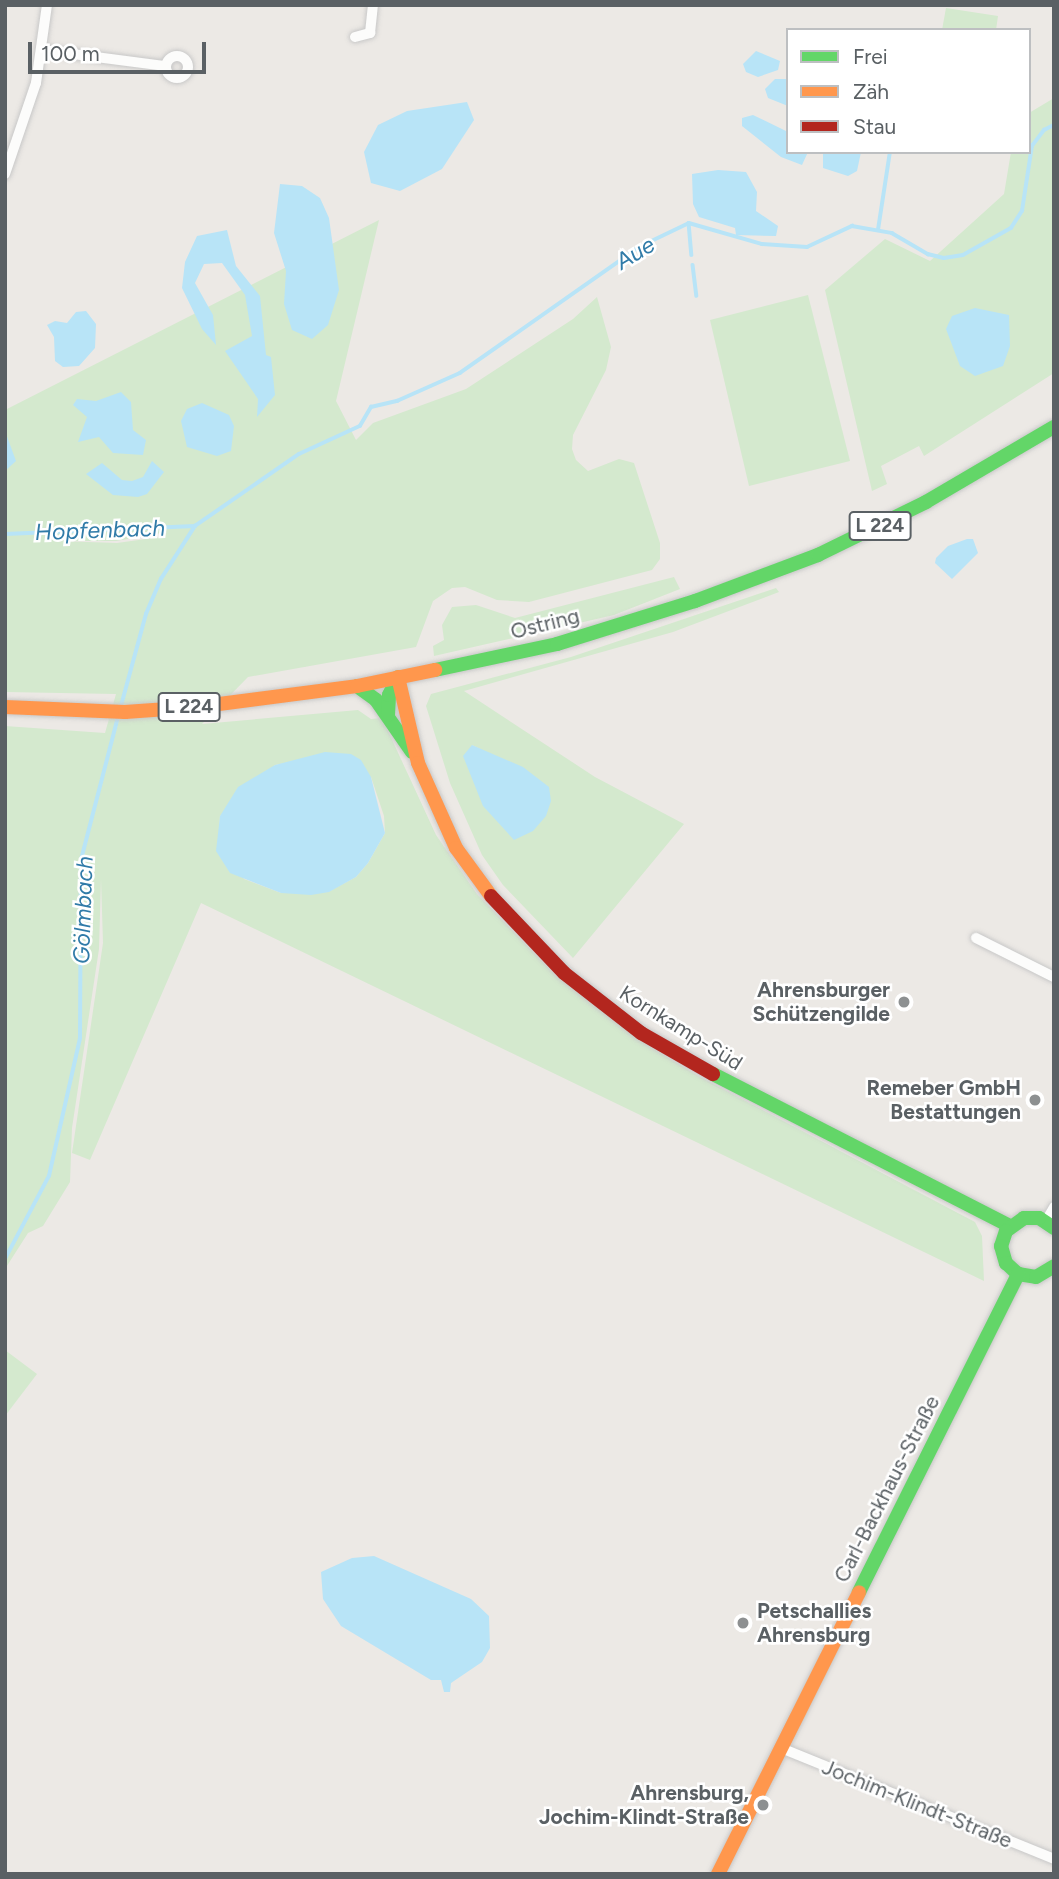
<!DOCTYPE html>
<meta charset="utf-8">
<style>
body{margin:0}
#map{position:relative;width:1059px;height:1879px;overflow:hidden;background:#ece9e5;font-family:Figtree,sans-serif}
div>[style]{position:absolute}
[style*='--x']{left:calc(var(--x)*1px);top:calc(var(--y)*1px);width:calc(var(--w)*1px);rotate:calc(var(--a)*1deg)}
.green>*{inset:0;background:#d4e9ce}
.water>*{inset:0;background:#b8e4f7}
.stream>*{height:3.5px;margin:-1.75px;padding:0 1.75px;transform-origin:1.75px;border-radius:1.75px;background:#b8e4f7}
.roads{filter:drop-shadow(0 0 2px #c8c8c8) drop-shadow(0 0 2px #c8c8c8)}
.street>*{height:10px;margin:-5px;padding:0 5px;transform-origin:5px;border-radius:5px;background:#fcfcfb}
.street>.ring{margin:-5px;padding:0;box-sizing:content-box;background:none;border:10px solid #fcfcfb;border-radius:50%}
.fast>*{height:14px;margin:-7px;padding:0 7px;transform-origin:7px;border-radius:7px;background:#63d668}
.slow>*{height:14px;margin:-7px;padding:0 7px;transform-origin:7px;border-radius:7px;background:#ff974d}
.jam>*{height:14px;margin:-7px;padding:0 7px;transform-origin:7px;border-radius:7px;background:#b3261e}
.dots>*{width:19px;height:19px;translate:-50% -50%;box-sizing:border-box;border:4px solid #fff;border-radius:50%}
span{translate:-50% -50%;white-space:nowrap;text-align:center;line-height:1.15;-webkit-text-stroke:5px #fff;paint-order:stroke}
.shield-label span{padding:2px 5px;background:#fff;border:2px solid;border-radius:5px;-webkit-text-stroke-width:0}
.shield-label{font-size:19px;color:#5a6064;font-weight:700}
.street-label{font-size:21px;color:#5a6064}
.poi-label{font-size:21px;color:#5a6064;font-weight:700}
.right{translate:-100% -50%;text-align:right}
.left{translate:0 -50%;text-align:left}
.water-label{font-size:23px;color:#307ba8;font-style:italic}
.frame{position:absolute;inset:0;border:7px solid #5a6064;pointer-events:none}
.legend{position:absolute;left:786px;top:28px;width:245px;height:126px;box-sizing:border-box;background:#fff;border:2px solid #bdbfc1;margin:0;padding:9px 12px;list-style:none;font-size:21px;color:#5a6064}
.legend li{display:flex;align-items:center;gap:14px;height:35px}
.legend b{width:35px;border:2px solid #bdbfc1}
.scale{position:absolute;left:28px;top:42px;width:178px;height:32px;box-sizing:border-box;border:4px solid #5a6064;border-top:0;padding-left:9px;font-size:21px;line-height:24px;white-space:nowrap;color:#5a6064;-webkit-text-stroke:5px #fff;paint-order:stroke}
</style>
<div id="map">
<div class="green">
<div style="clip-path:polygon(946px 8px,998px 16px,996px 30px,942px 30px)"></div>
<div style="clip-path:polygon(1054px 98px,1054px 373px,924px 456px,919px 446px,881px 466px,887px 484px,872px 491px,825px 290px,885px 239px,930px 261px,1004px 194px,1011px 152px,1029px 152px,1029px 113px)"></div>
<div style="clip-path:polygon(evenodd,379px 220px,336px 401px,356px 440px,373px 423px,466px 389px,573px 319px,597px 297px,611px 347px,606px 370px,573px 435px,572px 449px,576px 460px,588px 471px,619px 459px,634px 463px,660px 543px,660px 559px,652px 570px,529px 602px,497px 600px,465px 587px,452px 588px,433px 601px,416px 647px,248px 677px,202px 724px,358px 710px,371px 719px,382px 718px,436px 835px,477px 894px,556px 976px,647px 1045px,700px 1077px,975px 1222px,982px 1236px,984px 1281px,201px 903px,90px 1160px,72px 1153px,103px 943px,101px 879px,99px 949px,72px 1128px,70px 1182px,43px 1226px,28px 1233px,5px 1269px,5px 726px,105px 733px,116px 694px,5px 692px,5px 410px,379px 220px,167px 532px,160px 537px,117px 543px,58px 541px,116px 541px,167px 532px,379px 220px,290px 762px,371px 777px,384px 816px,385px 833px,368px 863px,356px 877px,328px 892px,281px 893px,244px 879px,219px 833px,220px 816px,275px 765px,290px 762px)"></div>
<div style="clip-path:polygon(808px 295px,850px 461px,749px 486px,710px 320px)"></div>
<div style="clip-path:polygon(674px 577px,680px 589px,614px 615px,434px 656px,433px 646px,444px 640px,442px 625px,452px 607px,476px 605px,515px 618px)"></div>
<div style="clip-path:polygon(evenodd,776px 588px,779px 592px,673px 632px,464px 691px,595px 777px,684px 824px,573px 958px,503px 885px,482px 855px,450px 783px,426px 706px,431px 694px,571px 657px,776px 588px,472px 745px,480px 749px,514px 840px,472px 745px)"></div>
<div style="clip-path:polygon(5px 1350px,37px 1374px,5px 1416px)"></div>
</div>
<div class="water">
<div style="clip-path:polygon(756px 51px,780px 61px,778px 70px,758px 77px,746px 72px,743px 64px)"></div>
<div style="clip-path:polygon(775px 79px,788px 79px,788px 106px,768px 98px,765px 89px)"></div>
<div style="clip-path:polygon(467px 102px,474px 120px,442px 169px,400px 191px,371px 183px,364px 152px,378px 125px,407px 111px)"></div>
<div style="clip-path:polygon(753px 115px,786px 131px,788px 125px,788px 152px,808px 152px,802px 165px,781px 157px,742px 126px,742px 118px)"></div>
<div style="clip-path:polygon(823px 152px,861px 152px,857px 171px,848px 176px,823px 168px)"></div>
<div style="clip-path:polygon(718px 170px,746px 172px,757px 192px,756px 211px,778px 226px,776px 236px,736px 235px,735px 228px,699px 217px,693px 204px,692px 174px)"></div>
<div style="clip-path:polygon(280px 184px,302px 186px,320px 198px,329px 218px,339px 290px,328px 325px,312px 339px,292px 330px,284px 304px,286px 271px,274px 233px)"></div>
<div style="clip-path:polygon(227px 230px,236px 266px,260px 296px,266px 355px,271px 357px,275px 395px,257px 417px,258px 399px,225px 351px,252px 336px,245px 295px,222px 263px,204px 264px,195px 283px,213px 315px,216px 345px,202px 329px,182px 288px,185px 262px,197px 236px)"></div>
<div style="clip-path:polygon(975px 308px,1009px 315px,1010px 346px,1003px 366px,975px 376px,960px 366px,946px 329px,952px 316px)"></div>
<div style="clip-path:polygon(86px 311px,96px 324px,95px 348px,79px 366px,63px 367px,55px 361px,54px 337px,47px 325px,55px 321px,67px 323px,76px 312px)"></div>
<div style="clip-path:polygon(121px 392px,131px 402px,133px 430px,146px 440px,143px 455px,113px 453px,99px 437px,78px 442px,87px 417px,73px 405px,77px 399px,96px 401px)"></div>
<div style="clip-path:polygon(202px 403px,229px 415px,234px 426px,231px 451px,217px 456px,187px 447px,181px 421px,187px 409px)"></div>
<div style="clip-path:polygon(5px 431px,16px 461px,5px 471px)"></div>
<div style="clip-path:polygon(152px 461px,164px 472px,147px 494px,138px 497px,113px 495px,86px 474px,102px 463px,122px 480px,132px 481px,143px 477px)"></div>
<div style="clip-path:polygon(967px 539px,973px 539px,978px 553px,952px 579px,935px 563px,936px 558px,948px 546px)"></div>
<div style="clip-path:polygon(472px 745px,523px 767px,549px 787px,551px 801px,546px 816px,533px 831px,514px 840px,483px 806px,463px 756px)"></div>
<div style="clip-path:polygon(325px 752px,351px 754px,361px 760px,371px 777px,385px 833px,368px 863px,356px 877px,329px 892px,311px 895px,281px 893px,230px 873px,216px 851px,220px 816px,238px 787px,275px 765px)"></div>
<div style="clip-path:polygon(374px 1556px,471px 1599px,489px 1616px,490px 1648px,482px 1662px,451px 1683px,450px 1692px,444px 1692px,441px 1680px,431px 1680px,341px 1626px,323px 1599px,321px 1572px,352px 1558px)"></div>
</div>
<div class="stream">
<div style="--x:689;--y:223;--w:32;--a:85"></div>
<div style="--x:878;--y:230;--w:79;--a:-81.3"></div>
<div style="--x:693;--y:265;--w:31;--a:83"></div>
<div style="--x:5;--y:534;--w:190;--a:-2.4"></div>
<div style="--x:121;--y:706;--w:95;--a:-74.8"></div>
<div style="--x:146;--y:614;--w:38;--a:-67"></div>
<div style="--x:161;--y:579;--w:63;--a:-57.3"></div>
<div style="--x:195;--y:526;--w:126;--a:-34.7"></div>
<div style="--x:299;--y:454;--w:67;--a:-24.7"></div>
<div style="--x:360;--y:426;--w:22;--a:-60"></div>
<div style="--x:371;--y:407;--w:27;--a:-13"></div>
<div style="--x:397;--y:401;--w:69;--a:-24"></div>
<div style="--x:460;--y:373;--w:219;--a:-35.1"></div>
<div style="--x:639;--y:247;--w:55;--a:-25.6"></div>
<div style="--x:689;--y:223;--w:76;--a:16"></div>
<div style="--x:762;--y:244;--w:45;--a:3.8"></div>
<div style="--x:807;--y:247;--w:50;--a:-25"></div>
<div style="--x:852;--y:226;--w:41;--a:9.9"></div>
<div style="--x:892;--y:233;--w:42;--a:30.3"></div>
<div style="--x:928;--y:254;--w:16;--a:14"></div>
<div style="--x:944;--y:258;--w:19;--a:-9"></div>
<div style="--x:963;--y:255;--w:55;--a:-29.4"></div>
<div style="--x:1011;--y:228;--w:20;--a:-57"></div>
<div style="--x:1022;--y:211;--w:66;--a:-81.3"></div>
<div style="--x:1032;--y:146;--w:20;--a:-53"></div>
<div style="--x:1044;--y:130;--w:11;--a:-27"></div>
<div style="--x:5;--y:1259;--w:94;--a:-62.1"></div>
<div style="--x:49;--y:1176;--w:141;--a:-77.3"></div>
<div style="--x:80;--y:1038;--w:178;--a:-89.7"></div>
<div style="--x:81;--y:860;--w:148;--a:-75.5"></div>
</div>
<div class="roads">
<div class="street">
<div style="--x:355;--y:37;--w:16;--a:-15"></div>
<div style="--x:370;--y:33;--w:28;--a:-84"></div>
<div style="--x:42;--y:50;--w:125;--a:7.4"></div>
<div class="ring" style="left:166px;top:56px;width:12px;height:12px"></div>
<div style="--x:5;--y:174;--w:96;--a:-71.2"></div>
<div style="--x:36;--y:83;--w:79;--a:-82"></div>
<div style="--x:976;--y:938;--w:87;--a:26.6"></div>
<div style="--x:1046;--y:1221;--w:16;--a:-60"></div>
<div style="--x:781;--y:1748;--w:295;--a:22.1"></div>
</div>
<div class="fast">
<div style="--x:435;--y:670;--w:125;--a:-12"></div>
<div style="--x:557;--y:644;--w:145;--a:-17.3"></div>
<div style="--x:695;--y:601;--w:131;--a:-20.5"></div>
<div style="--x:818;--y:555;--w:120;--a:-26.1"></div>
<div style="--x:926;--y:502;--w:148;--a:-30.4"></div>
<div style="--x:357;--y:686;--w:24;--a:36"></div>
<div style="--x:376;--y:700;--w:63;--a:55.3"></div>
<div style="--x:388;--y:715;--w:20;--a:-87"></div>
<div style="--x:389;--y:695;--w:20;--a:-63"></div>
<div style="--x:713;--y:1074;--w:334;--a:27.1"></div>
<div style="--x:1054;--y:1228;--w:18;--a:-146"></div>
<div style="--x:1039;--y:1218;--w:15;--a:180"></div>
<div style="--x:1024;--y:1218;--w:22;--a:144"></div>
<div style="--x:1006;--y:1231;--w:16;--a:108"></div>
<div style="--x:1001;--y:1246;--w:18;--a:74"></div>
<div style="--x:1006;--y:1263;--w:16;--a:43"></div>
<div style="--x:1018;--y:1274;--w:18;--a:9"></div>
<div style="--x:1036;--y:1277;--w:21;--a:-31"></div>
<div style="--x:859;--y:1592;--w:356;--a:-63.4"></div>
</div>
<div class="slow">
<div style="--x:398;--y:677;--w:88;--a:76.9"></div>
<div style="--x:418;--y:763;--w:93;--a:65.9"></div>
<div style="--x:456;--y:848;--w:59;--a:53.9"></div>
<div style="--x:5;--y:707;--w:120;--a:2.4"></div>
<div style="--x:125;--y:712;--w:71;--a:-4"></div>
<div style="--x:196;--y:707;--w:162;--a:-7.4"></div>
<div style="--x:357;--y:686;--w:80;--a:-11.6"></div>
<div style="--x:718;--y:1874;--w:315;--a:-63.4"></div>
</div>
<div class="jam">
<div style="--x:491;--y:896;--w:106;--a:46.5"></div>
<div style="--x:564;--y:973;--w:98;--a:37.9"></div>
<div style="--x:641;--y:1033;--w:83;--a:29.7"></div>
</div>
</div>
<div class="dots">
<div style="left:904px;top:1002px;background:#8d9091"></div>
<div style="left:1035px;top:1100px;background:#8d9091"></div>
<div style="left:743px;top:1623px;background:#8d9091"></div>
<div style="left:763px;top:1805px;background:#8d9091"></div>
</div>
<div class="shield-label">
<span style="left:880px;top:526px">L 224</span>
<span style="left:189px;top:707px">L 224</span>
</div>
<div class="street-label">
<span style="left:545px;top:624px;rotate:-14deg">Ostring</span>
<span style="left:681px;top:1028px;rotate:32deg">Kornkamp-Süd</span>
<span style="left:887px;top:1489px;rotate:-63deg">Carl-Backhaus-Straße</span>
<span style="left:917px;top:1804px;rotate:22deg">Jochim-Klindt-Straße</span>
</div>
<div class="poi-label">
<span class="right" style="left:890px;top:1002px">Ahrensburger<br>Schützengilde</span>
<span class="right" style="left:1021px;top:1100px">Remeber GmbH<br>Bestattungen</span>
<span class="left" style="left:757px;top:1623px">Petschallies<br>Ahrensburg</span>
<span class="right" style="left:749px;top:1805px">Ahrensburg,<br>Jochim-Klindt-Straße</span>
</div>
<div class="water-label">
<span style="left:635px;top:253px;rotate:-31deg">Aue</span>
<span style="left:100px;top:530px;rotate:-2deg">Hopfenbach</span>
<span style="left:83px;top:910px;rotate:-88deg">Gölmbach</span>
</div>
<div class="frame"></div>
<ul class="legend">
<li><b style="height:9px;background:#63d668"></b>Frei</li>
<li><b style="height:9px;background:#ff974d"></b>Zäh</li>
<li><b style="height:9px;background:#b3261e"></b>Stau</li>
</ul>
<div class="scale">100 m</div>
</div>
